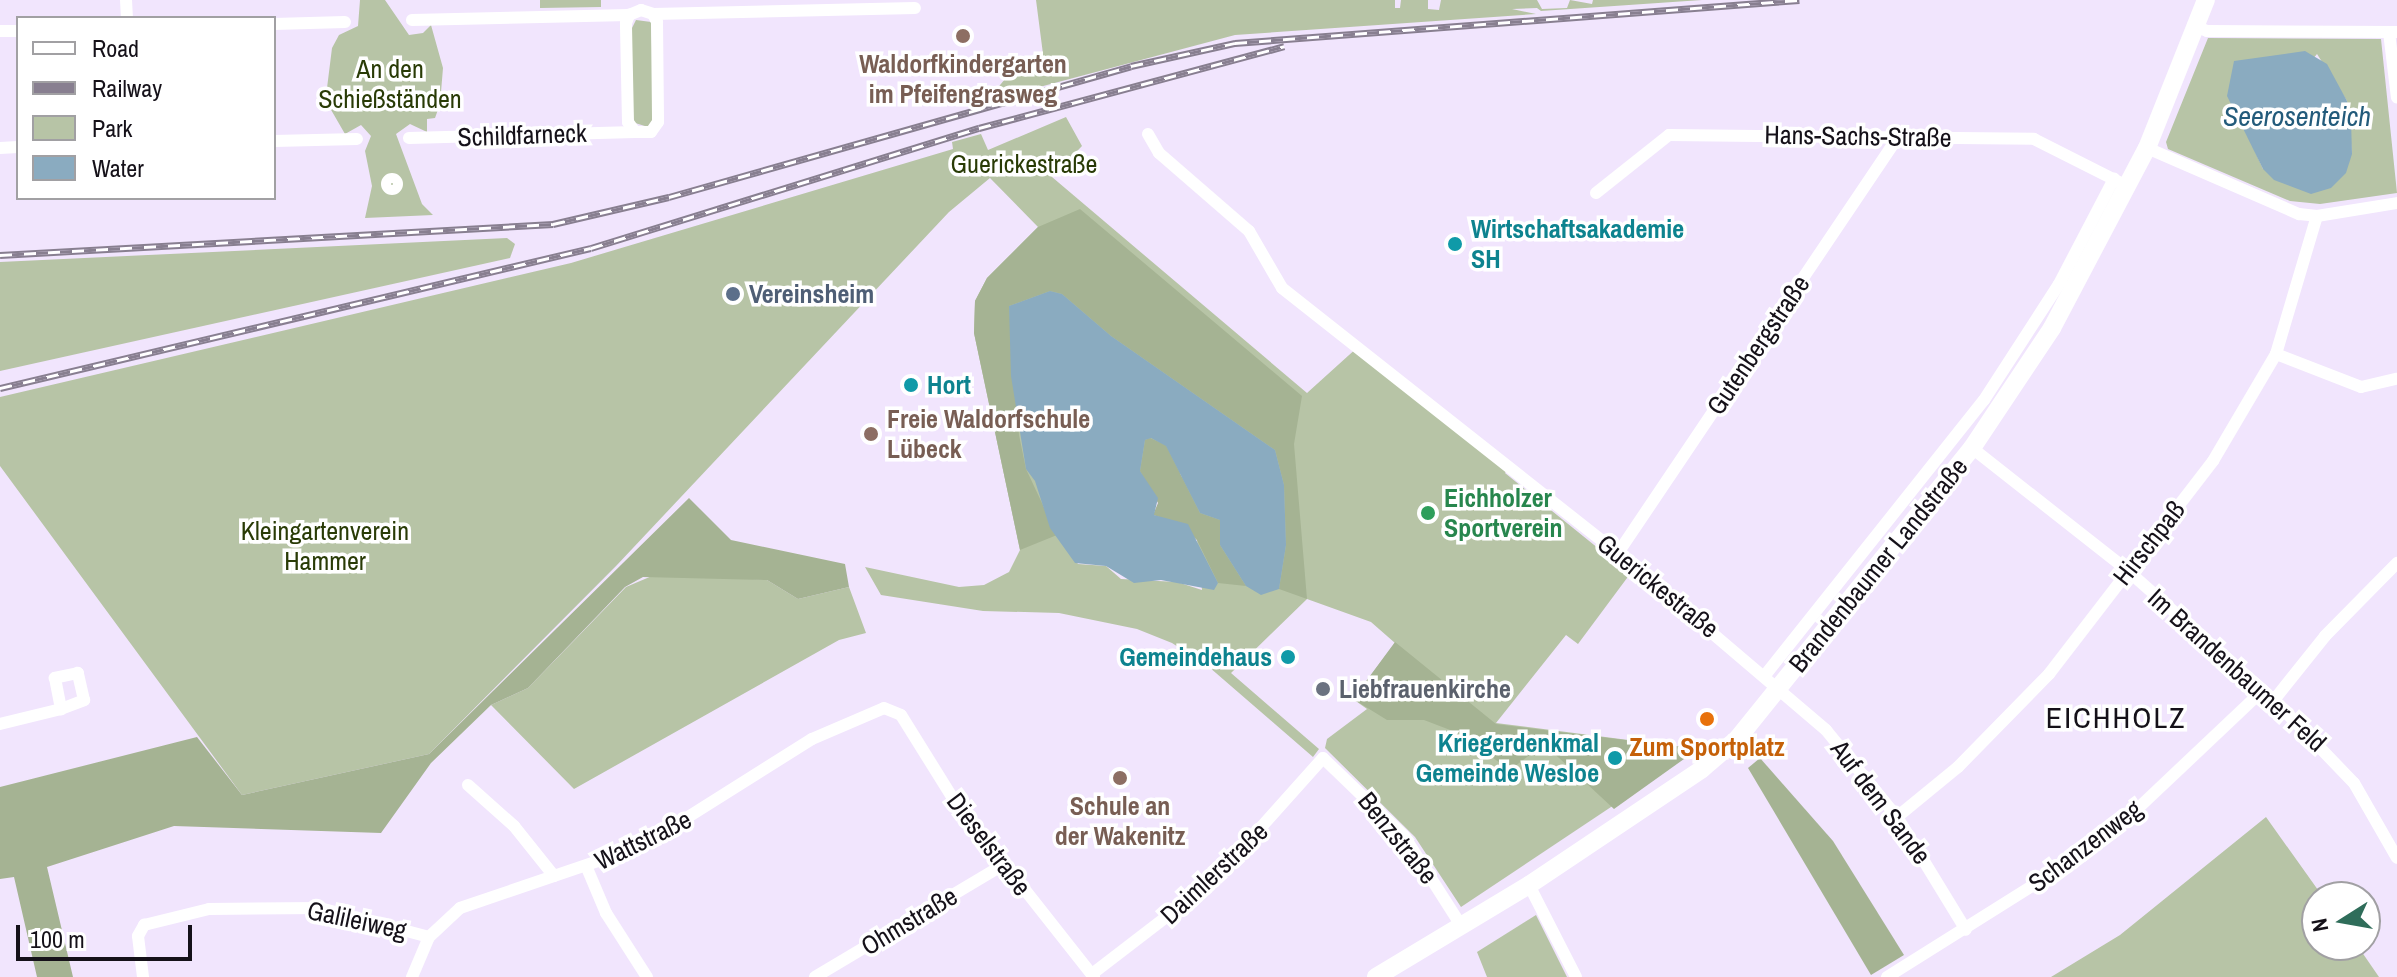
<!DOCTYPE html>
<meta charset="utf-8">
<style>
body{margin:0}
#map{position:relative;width:2397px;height:977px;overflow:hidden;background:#f1e5fd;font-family:"Archivo Narrow",sans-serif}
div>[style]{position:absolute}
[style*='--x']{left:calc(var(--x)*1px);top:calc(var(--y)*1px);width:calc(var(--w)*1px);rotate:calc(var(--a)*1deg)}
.green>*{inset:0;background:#b7c4a6}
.forest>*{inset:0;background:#a5b393}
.water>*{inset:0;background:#8aabc0}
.pedestrian>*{height:10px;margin:-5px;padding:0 5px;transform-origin:5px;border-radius:5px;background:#fff}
.pedestrian>.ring{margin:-5px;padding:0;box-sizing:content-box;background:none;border:10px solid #fff;border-radius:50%}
.minor>*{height:12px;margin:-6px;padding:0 6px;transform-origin:6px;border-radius:6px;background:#fff}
.secondary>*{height:18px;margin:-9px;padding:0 9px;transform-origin:9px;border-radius:9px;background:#fff}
.rail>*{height:7px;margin-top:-3.5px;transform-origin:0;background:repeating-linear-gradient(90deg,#fff 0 12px,#887f90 0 24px);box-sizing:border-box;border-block:2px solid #887f90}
.dots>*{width:22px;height:22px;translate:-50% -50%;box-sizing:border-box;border:4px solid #fff;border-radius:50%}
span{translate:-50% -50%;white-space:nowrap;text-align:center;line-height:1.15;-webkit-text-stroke:7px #fff;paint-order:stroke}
.education-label{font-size:26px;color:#785e54;font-weight:700}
.left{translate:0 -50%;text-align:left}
.park-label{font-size:26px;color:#293b06}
.street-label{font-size:26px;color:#151119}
.culture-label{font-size:26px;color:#0d838f;font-weight:700}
.right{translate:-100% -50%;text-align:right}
.service-label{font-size:26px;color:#4e5e75;font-weight:700}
.leisure-label{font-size:26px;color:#27864d;font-weight:700}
.worship-label{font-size:26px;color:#5b616d;font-weight:700}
.food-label{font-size:26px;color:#c56008;font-weight:700}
.water-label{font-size:28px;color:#235b7b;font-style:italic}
.quarter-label{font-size:30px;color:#151119;letter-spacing:2px}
.legend{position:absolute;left:16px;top:16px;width:260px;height:184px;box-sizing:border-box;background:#fff;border:2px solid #a1a0a3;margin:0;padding:10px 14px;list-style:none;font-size:24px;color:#151119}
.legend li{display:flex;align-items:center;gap:16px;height:40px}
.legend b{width:40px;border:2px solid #a1a0a3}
.north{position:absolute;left:2301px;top:881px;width:80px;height:80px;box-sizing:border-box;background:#fff;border:2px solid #a1a0a3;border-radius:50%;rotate:259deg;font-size:22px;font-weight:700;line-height:32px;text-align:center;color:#151119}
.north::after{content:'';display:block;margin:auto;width:28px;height:36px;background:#2f6d5a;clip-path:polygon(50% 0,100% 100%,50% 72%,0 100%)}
.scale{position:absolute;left:16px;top:925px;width:176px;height:36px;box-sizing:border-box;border:4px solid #151119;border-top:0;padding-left:10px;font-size:24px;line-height:28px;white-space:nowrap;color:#151119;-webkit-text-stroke:6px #fff;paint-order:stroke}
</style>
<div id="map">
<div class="green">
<div style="clip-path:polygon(360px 0,385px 0,409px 35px,423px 33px,431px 25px,443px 68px,440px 104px,435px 118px,427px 119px,427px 132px,410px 124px,396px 134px,422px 204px,433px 215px,365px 218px,372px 186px,365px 151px,371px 136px,361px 125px,345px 134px,330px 108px,327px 88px,332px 48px,339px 35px,358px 26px)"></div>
<div style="clip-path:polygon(540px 0,601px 0,601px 7px,540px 8px)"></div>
<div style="clip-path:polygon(1036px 0,1395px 0,1395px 8px,1400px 8px,1401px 0,1428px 0,1428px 9px,1439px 10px,1441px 0,1537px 0,1542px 9px,1567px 8px,1570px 0,1592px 4px,1593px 0,1702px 0,1541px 11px,1537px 8px,1512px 9px,1536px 14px,1235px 35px,972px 105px,972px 98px,995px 91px,1016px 66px,1043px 54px)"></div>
<div style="clip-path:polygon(636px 20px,651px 22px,655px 117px,648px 127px,632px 122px,630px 32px)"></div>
<div style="clip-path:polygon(evenodd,2208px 38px,2381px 39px,2397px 193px,2320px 204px,2290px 201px,2168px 149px,2166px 142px,2208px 38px,2317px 54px,2347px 101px,2352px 154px,2263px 169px,2248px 136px,2317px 54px)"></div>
<div style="clip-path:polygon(evenodd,1066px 117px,1082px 146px,1052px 177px,1307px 393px,1359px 346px,1510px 466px,1505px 473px,1630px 574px,1578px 644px,1566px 635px,1496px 723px,1698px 749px,1461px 907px,1415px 837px,1325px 748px,1327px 739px,1367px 709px,1353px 699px,1395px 643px,1371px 622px,1307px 599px,1231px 673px,1319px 749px,1313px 757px,1209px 667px,1172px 643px,1137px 629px,1059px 613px,983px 611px,881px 595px,865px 567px,959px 587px,984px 585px,1009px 572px,1020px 550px,974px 333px,975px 301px,987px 278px,1038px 227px,990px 178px,949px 212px,617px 565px,429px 754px,242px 795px,0 466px,0 397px,571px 263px,953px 149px,952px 142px,981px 134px,988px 150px,1066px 117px,1275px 450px,1146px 487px,1197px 540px,1202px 590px,1177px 582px,1121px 579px,1106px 566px,1078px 564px,1040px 507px,1275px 450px)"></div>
<div style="clip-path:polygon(507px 238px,515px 244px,510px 258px,0 371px,0 262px)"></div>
<div style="clip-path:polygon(659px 573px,767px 580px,798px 599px,849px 587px,866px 633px,839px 640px,574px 789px,491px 705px,528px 688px,626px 587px)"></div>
<div style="clip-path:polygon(2266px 817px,2323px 897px,2317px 897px,2317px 945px,2357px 945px,2379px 977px,2051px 977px,2120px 935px)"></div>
<div style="clip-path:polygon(1536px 915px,1567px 977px,1487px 977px,1477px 952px)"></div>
</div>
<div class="forest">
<div style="clip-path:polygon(1080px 209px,1302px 396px,1294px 444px,1307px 599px,1279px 589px,1286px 545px,1284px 485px,1275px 450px,1111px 336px,1062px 294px,1050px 291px,1009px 306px,1019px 435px,1026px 469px,1057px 535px,1020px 550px,974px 333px,975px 301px,987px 278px,1038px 227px)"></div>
<div style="clip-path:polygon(1150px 438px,1166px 445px,1200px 513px,1220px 520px,1220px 545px,1246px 586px,1218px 583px,1197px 540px,1180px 524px,1153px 515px,1158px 503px,1140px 471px,1145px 440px)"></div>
<div style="clip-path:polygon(689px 498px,731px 540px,845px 564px,849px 587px,798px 599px,767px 580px,643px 577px,625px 587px,528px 688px,491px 705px,431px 763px,381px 833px,174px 826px,47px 867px,73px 977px,37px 977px,14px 877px,0 879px,0 787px,197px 737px,242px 795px,429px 754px)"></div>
<div style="clip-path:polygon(1395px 642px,1496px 724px,1698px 749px,1614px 809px,1544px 744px,1510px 770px,1458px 733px,1424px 720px,1387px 720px,1353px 699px)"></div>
<div style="clip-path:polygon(1760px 758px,1833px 841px,1904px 955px,1871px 975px,1748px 768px)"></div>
</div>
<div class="water">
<div style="clip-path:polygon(2305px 51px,2327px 64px,2347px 101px,2351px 120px,2352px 154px,2346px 173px,2331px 188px,2311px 194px,2274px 180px,2263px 169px,2227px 96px,2234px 61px)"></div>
<div style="clip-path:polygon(1050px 291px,1062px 294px,1111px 336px,1275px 450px,1284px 485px,1286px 545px,1279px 589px,1261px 595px,1246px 586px,1220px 545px,1220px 520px,1200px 513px,1166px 446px,1151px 438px,1145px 440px,1140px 471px,1158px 498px,1154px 515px,1188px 524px,1218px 583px,1214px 590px,1161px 580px,1134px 583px,1106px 566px,1075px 563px,1050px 528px,1035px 481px,1026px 469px,1011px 376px,1009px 306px)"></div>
</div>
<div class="pedestrian">
<div class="ring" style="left:386px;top:178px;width:2px;height:2px"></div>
</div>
<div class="minor">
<div style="--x:126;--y:0;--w:18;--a:87"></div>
<div style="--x:641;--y:10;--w:13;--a:18"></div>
<div style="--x:653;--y:14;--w:9;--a:63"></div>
<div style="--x:657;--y:22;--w:100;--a:89.4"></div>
<div style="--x:658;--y:122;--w:12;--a:125"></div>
<div style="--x:651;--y:132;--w:16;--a:180"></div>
<div style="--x:635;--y:132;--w:12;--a:-125"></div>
<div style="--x:628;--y:122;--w:99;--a:-91.2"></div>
<div style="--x:626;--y:23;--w:9;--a:-69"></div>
<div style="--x:629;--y:15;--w:13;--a:-23"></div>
<div style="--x:653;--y:14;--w:262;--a:-1.3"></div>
<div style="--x:412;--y:20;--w:217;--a:-1.3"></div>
<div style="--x:274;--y:24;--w:71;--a:-1.6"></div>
<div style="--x:2195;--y:26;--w:13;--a:23"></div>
<div style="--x:2207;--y:31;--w:190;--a:0.3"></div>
<div style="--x:0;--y:31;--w:18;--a:0"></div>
<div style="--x:2389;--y:32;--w:66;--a:83.1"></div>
<div style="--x:1148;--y:134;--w:22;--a:60"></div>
<div style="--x:1159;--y:153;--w:119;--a:40.9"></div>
<div style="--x:1249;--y:231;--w:66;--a:59.9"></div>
<div style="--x:1282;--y:288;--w:428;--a:38.3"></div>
<div style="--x:1618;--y:553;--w:273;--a:40.4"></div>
<div style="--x:1826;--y:730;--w:112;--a:50.8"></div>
<div style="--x:1897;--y:817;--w:132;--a:58.6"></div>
<div style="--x:409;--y:138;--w:226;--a:-1.5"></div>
<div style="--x:274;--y:141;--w:83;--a:-1.4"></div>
<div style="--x:0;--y:148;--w:18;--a:-3"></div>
<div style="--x:2147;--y:148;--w:166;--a:23.5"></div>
<div style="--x:2299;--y:214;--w:18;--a:6"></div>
<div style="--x:2317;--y:216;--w:81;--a:-9.2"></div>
<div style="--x:1596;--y:193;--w:93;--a:-38.5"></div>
<div style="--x:1669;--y:135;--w:365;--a:0.6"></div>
<div style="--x:2034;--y:139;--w:97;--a:26.8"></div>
<div style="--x:2276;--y:354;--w:91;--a:21.2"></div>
<div style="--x:2361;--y:387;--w:37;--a:-13"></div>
<div style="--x:1972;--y:448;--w:197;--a:38.2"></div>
<div style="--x:2127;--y:570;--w:196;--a:41.5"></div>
<div style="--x:2274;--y:700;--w:115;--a:46.1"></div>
<div style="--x:2354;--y:783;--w:86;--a:60.2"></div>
<div style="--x:1618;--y:553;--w:501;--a:-56.06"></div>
<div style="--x:1766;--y:674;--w:350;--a:-51.5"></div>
<div style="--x:1984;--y:400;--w:138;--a:-57.1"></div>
<div style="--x:2059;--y:284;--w:119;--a:-62.4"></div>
<div style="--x:2274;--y:700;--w:82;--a:-51.4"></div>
<div style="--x:2325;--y:636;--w:103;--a:-45.4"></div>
<div style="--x:0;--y:724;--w:63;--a:-13.8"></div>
<div style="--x:61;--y:709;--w:25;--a:-21"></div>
<div style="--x:84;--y:700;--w:28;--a:-103"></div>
<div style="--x:78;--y:673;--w:24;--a:168"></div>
<div style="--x:55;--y:678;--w:32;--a:79"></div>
<div style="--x:468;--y:785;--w:62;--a:41.7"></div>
<div style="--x:514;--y:826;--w:64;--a:51.3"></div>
<div style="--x:1897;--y:817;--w:79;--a:-39.3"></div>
<div style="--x:1958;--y:767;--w:130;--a:-45.6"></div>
<div style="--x:2049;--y:674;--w:269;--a:-52.4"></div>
<div style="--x:2213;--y:461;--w:124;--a:-59.5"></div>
<div style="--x:2276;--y:354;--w:144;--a:-73.5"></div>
<div style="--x:587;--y:868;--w:49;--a:67.1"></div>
<div style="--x:606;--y:913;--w:76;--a:57.4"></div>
<div style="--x:1529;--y:885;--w:103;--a:62.9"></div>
<div style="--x:1092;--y:974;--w:153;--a:-37.5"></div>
<div style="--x:1213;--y:881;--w:165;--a:-48.2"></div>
<div style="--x:1323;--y:758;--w:112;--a:43.9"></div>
<div style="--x:1404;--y:836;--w:108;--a:57.5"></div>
<div style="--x:143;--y:977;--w:41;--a:-97"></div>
<div style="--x:138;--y:936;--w:13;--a:-61"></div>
<div style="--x:144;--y:925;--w:67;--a:-13.8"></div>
<div style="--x:209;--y:909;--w:111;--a:-0.5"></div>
<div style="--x:320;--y:908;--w:113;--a:14.9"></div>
<div style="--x:412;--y:977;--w:43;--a:-67"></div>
<div style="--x:429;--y:937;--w:42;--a:-43.1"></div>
<div style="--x:460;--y:908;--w:192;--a:-18.8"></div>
<div style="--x:642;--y:846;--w:201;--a:-32.2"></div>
<div style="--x:812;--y:739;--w:78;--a:-23.3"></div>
<div style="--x:884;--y:708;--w:18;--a:22"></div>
<div style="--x:901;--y:715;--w:100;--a:58.1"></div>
<div style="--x:954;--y:800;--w:226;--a:51.7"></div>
<div style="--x:815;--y:977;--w:219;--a:-30.8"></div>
<div style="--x:1887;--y:977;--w:222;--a:-32.1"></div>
<div style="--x:2075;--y:859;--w:74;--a:-38.4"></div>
<div style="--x:2133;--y:813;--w:179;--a:-43.4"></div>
</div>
<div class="secondary">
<div style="--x:1376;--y:977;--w:179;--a:-31"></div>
<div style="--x:1529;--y:885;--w:208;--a:-33.8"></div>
<div style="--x:1702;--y:769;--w:48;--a:-40.7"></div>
<div style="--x:1738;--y:738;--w:373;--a:-51.1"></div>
<div style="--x:1972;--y:448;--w:144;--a:-56.3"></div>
<div style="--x:2052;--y:328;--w:204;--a:-62.2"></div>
<div style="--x:2147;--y:148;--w:159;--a:-68.3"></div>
</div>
<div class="rail">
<div style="--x:0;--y:255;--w:554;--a:-3.21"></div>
<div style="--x:553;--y:224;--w:119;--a:-13.1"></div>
<div style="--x:669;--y:197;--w:480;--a:-15.8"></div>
<div style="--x:1131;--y:66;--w:107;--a:-12.5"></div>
<div style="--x:1235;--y:43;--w:566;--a:-4.36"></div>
<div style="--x:0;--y:388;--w:607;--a:-13.33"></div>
<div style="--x:591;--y:248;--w:406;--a:-17.2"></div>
<div style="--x:979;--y:128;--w:316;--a:-15"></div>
</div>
<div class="dots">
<div style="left:963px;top:36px;background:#8d6e63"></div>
<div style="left:1455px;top:244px;background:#0f9aa8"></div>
<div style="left:733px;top:294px;background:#5c6f8a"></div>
<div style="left:911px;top:385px;background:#0f9aa8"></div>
<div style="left:871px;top:434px;background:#8d6e63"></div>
<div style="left:1428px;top:513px;background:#2e9e5b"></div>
<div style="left:1288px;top:657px;background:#0f9aa8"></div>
<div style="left:1323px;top:689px;background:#6b7280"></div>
<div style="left:1707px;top:719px;background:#e8710a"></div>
<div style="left:1615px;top:758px;background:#0f9aa8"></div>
<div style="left:1120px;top:778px;background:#8d6e63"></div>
</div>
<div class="education-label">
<span style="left:963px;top:79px">Waldorfkindergarten<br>im Pfeifengrasweg</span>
<span class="left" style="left:887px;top:434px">Freie Waldorfschule<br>Lübeck</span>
<span style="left:1120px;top:821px">Schule an<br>der Wakenitz</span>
</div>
<div class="park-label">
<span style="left:390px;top:84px">An den<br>Schießständen</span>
<span style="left:1024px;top:164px">Guerickestraße</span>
<span style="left:325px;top:546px">Kleingartenverein<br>Hammer</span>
</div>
<div class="street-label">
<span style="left:522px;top:135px;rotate:-2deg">Schildfarneck</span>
<span style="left:1858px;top:136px;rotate:1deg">Hans-Sachs-Straße</span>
<span style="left:1758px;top:345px;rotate:-56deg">Gutenbergstraße</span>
<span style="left:2149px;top:543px;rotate:-52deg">Hirschpaß</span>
<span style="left:1878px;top:565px;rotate:-51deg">Brandenbaumer Landstraße</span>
<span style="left:1658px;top:586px;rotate:39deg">Guerickestraße</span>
<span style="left:2237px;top:670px;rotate:42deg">Im Brandenbaumer Feld</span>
<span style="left:1881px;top:802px;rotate:53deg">Auf dem Sande</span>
<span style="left:1398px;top:838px;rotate:51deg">Benzstraße</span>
<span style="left:643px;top:840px;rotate:-26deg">Wattstraße</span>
<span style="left:989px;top:844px;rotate:53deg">Dieselstraße</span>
<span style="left:2085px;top:846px;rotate:-37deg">Schanzenweg</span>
<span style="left:1214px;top:873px;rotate:-43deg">Daimlerstraße</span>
<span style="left:357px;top:920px;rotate:12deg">Galileiweg</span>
<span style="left:909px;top:921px;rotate:-31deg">Ohmstraße</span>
</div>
<div class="culture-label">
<span class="left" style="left:1471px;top:244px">Wirtschaftsakademie<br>SH</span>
<span class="left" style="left:927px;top:385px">Hort</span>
<span class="right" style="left:1272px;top:657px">Gemeindehaus</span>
<span class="right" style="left:1599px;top:758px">Kriegerdenkmal<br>Gemeinde Wesloe</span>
</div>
<div class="service-label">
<span class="left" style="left:749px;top:294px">Vereinsheim</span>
</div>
<div class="leisure-label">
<span class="left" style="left:1444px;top:513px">Eichholzer<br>Sportverein</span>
</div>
<div class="worship-label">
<span class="left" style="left:1339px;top:689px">Liebfrauenkirche</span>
</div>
<div class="food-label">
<span style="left:1707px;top:747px">Zum Sportplatz</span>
</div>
<div class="water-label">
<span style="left:2297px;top:116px">Seerosenteich</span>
</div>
<div class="quarter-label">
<span style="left:2116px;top:717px">EICHHOLZ</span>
</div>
<ul class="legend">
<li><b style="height:10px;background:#fff"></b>Road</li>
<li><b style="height:10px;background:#887f90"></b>Railway</li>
<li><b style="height:22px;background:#b7c4a6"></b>Park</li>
<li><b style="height:22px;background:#8aabc0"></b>Water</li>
</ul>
<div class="north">N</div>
<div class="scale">100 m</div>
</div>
